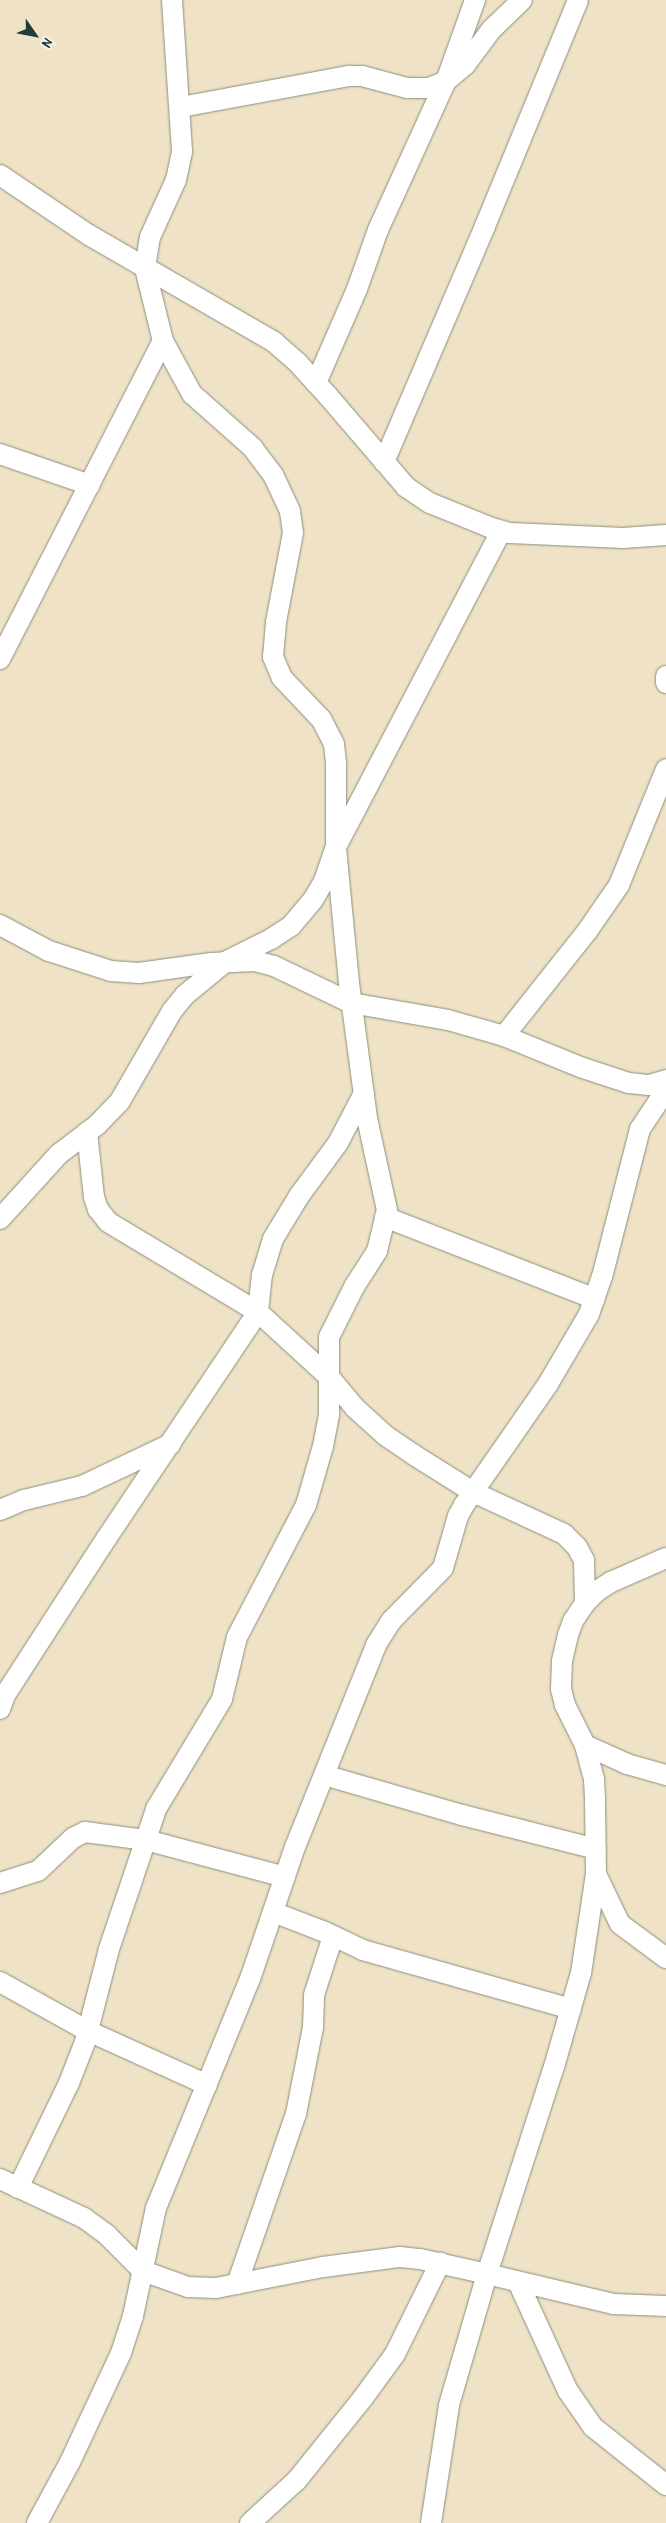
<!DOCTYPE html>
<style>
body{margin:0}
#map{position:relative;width:666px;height:2523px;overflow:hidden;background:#f0e2c6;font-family:"Patrick Hand",sans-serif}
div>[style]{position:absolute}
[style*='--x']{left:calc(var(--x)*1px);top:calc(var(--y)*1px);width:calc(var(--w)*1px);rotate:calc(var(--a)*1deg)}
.roads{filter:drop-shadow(0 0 1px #88907d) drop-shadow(0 0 1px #88907d)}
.street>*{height:20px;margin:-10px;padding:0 10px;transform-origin:10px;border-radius:10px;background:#fff}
span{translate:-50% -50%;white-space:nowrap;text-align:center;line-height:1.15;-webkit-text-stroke:4.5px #f7f3e8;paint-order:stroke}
.north{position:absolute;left:10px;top:10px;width:50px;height:50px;-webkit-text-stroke:4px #f7f3e8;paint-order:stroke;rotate:123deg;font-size:14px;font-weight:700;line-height:20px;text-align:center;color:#1f3d34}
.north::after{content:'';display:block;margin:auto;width:18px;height:22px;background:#1f3d34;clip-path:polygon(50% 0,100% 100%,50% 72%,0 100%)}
</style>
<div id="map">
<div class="roads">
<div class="street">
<div style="--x:181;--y:107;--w:171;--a:-10.5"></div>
<div style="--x:349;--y:76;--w:13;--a:0"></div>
<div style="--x:362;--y:76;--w:47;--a:14.9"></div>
<div style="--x:407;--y:88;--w:22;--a:0"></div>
<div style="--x:429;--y:88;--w:18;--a:-22"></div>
<div style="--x:446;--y:81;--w:25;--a:-40"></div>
<div style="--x:465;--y:65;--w:44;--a:-53.4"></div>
<div style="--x:491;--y:30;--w:43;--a:-44.1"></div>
<div style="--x:0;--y:175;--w:107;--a:34"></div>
<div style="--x:89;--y:235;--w:214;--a:30"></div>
<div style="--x:274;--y:342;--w:30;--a:41"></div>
<div style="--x:297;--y:362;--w:46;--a:47.6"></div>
<div style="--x:328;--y:396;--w:120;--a:49.4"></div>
<div style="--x:406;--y:487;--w:29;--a:34"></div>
<div style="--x:430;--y:503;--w:64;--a:22.1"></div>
<div style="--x:489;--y:527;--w:22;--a:16"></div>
<div style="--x:510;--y:533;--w:113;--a:2.5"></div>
<div style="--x:623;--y:538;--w:43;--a:-4"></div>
<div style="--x:316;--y:383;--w:103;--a:-66.4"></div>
<div style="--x:357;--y:289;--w:63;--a:-70.4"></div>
<div style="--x:378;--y:230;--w:164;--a:-65.5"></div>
<div style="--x:446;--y:81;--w:86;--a:-70.3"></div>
<div style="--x:0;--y:454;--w:95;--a:19"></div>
<div style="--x:384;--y:462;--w:257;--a:-66.8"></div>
<div style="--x:485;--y:226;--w:244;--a:-67.6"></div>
<div style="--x:0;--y:659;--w:357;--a:-62.9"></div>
<div style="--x:666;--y:676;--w:7;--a:90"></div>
<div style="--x:0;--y:925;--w:55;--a:28"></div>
<div style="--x:49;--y:951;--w:65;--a:17.9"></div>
<div style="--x:111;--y:971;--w:28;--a:4"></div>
<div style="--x:139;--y:973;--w:73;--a:-7.9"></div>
<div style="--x:211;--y:963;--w:44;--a:-2.6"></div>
<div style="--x:255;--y:961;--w:20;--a:15"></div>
<div style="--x:274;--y:966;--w:85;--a:25.7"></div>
<div style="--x:351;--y:1003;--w:98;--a:9.9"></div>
<div style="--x:448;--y:1020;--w:58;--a:15.9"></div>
<div style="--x:504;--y:1036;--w:85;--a:22.1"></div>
<div style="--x:583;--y:1068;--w:48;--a:18.1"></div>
<div style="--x:629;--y:1083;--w:20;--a:6"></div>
<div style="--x:649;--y:1085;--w:18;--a:-16"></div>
<div style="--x:504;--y:1036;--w:135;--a:-51.6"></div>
<div style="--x:588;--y:930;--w:55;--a:-55.4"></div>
<div style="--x:619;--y:885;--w:125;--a:-67.9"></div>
<div style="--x:87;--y:1132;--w:65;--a:83.9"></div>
<div style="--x:94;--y:1197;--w:13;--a:72"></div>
<div style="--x:98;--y:1209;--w:16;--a:52"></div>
<div style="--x:108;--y:1222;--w:175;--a:31"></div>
<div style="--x:258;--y:1312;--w:98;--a:42.5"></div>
<div style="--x:330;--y:1378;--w:38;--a:50"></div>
<div style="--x:354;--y:1407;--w:43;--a:42.2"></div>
<div style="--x:386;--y:1436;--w:34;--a:34"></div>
<div style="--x:414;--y:1455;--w:70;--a:32.1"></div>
<div style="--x:473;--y:1492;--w:100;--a:24.8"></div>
<div style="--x:564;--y:1534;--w:18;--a:45"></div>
<div style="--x:577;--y:1547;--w:15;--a:62"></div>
<div style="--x:584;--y:1560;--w:43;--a:88.7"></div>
<div style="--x:385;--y:1217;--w:225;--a:21.3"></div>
<div style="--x:0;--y:1219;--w:88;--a:-47.8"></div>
<div style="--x:59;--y:1154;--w:48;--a:-37.3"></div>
<div style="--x:97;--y:1125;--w:33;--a:-46"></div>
<div style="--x:120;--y:1101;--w:104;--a:-60"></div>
<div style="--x:172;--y:1011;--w:21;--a:-51"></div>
<div style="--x:185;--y:995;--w:52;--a:-39.5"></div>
<div style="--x:225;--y:962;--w:51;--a:-26.6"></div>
<div style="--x:271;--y:939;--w:24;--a:-33"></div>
<div style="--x:291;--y:926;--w:34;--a:-50"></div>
<div style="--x:313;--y:900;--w:22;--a:-60"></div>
<div style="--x:324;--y:881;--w:36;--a:-71"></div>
<div style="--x:336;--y:847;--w:356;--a:-62.4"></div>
<div style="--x:0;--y:1510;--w:26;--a:-23"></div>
<div style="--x:24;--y:1500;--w:60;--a:-13.6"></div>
<div style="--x:82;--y:1486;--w:98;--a:-25.3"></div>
<div style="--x:0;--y:1709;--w:15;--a:-70"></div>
<div style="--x:5;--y:1695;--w:186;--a:-57.1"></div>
<div style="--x:106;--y:1539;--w:273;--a:-56.2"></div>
<div style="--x:258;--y:1312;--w:37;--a:-84"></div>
<div style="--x:262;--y:1275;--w:38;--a:-73"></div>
<div style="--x:273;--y:1239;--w:50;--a:-58.8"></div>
<div style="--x:299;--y:1196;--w:66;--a:-53.7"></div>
<div style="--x:338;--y:1143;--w:56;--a:-62.5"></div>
<div style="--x:585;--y:1745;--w:46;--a:24.3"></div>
<div style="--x:627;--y:1764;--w:41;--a:15.8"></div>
<div style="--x:324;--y:1775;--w:144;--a:16.2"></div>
<div style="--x:462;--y:1815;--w:138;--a:14.2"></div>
<div style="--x:596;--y:1874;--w:55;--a:64.4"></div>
<div style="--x:620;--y:1924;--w:57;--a:36.5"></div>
<div style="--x:0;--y:1883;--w:40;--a:-18"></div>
<div style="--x:38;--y:1871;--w:48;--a:-43.3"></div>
<div style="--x:73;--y:1838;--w:13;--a:-27"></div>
<div style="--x:85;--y:1832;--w:62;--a:7.5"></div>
<div style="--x:146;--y:1840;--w:144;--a:14.9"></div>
<div style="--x:273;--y:1912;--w:56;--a:21"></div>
<div style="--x:325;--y:1932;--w:42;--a:25.3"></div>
<div style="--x:363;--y:1950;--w:216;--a:15.8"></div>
<div style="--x:0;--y:1982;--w:98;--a:29.2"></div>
<div style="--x:86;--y:2030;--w:133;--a:24.4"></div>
<div style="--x:0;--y:2179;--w:93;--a:24.9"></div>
<div style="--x:84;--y:2218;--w:29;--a:36"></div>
<div style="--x:107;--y:2235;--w:51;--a:45"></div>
<div style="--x:143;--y:2271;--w:48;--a:19.6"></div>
<div style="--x:188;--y:2287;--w:28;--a:2"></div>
<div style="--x:216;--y:2288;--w:109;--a:-11.1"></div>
<div style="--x:323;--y:2267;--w:78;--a:-7.4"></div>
<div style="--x:400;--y:2257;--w:20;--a:6"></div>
<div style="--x:420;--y:2259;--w:69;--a:12.6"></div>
<div style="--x:487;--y:2274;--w:130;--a:13.3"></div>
<div style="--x:614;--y:2304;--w:52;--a:2.2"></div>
<div style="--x:18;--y:2188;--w:117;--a:-64.1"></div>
<div style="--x:69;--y:2083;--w:44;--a:-68.7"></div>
<div style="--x:85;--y:2042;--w:96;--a:-75.5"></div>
<div style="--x:109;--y:1949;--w:148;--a:-71.4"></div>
<div style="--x:156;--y:1809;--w:128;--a:-59"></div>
<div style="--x:222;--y:1699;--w:64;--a:-76.4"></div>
<div style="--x:237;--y:1637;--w:149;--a:-62.4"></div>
<div style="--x:306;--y:1505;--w:61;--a:-73.9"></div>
<div style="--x:323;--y:1446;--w:33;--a:-79"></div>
<div style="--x:329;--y:1414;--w:77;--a:-90"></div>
<div style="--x:329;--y:1337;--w:56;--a:-63.4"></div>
<div style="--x:354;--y:1287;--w:43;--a:-57.4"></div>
<div style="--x:377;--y:1251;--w:42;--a:-76.3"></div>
<div style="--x:387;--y:1210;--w:94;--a:-102.3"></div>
<div style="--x:367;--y:1118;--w:136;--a:-97.6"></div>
<div style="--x:349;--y:983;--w:137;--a:-95.5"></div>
<div style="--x:336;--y:847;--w:84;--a:-90"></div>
<div style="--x:336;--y:763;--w:19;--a:-96"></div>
<div style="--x:334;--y:744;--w:28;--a:-117"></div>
<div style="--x:321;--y:719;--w:57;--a:-133.6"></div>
<div style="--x:282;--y:678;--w:23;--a:-113"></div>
<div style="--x:273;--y:657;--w:35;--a:-85"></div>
<div style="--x:276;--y:622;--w:91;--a:-79.2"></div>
<div style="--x:293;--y:533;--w:22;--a:-98"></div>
<div style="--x:290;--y:511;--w:40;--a:-115"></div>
<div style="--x:273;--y:475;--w:34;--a:-127"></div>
<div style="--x:253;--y:448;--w:81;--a:-138.5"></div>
<div style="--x:192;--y:394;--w:60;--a:-118.7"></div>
<div style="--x:163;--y:341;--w:75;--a:-103.9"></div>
<div style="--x:145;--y:268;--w:31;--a:-81"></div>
<div style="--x:150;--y:237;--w:63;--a:-65.5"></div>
<div style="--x:176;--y:180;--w:30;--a:-78"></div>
<div style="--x:182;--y:151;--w:151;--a:-93.8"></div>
<div style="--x:518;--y:2282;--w:120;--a:65.4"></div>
<div style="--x:568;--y:2391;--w:44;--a:55.2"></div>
<div style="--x:593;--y:2427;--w:93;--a:38.5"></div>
<div style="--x:237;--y:2284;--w:180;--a:-70.9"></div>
<div style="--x:296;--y:2114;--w:89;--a:-78.9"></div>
<div style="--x:313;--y:2027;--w:32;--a:-88"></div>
<div style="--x:314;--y:1995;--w:62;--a:-72.1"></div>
<div style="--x:37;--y:2523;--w:69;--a:-61.6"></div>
<div style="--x:70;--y:2462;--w:120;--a:-64.9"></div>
<div style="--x:121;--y:2353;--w:39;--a:-72"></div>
<div style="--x:133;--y:2316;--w:110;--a:-78"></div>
<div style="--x:156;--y:2208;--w:248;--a:-67.7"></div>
<div style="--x:250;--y:1979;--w:139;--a:-71.2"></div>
<div style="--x:295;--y:1847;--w:218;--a:-68.1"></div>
<div style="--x:376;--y:1645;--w:28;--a:-58"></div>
<div style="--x:391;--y:1621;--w:74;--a:-45.5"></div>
<div style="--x:443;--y:1568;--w:54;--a:-73.9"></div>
<div style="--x:458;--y:1516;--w:13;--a:-61"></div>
<div style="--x:464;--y:1505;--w:147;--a:-55.2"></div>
<div style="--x:548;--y:1384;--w:81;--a:-59.6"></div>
<div style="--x:589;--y:1314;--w:39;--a:-71"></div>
<div style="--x:602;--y:1277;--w:153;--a:-75.6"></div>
<div style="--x:640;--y:1129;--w:47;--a:-56.3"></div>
<div style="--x:250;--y:2523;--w:64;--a:-42.5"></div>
<div style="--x:297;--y:2480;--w:105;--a:-51.2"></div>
<div style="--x:363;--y:2398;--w:54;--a:-54"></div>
<div style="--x:395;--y:2354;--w:102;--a:-63.7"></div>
<div style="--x:431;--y:2523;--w:119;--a:-81.3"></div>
<div style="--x:449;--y:2405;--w:136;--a:-73.8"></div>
<div style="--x:487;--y:2274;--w:218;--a:-72.1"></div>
<div style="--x:554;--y:2067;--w:98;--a:-74"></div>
<div style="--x:581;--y:1973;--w:100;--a:-81.4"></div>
<div style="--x:596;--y:1874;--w:75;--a:-90.8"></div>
<div style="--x:595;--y:1799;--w:20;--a:-93"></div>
<div style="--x:594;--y:1779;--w:35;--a:-105"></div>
<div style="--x:585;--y:1745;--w:45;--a:-116.6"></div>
<div style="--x:565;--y:1705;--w:16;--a:-104"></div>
<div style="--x:561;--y:1689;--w:28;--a:-88"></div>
<div style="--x:562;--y:1661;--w:27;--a:-77"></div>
<div style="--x:568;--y:1635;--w:15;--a:-70"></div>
<div style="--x:573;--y:1621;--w:22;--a:-56"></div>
<div style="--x:585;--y:1603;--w:17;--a:-45"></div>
<div style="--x:597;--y:1591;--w:17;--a:-33"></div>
<div style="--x:611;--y:1582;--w:60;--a:-23.6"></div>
</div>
</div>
<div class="north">N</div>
</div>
